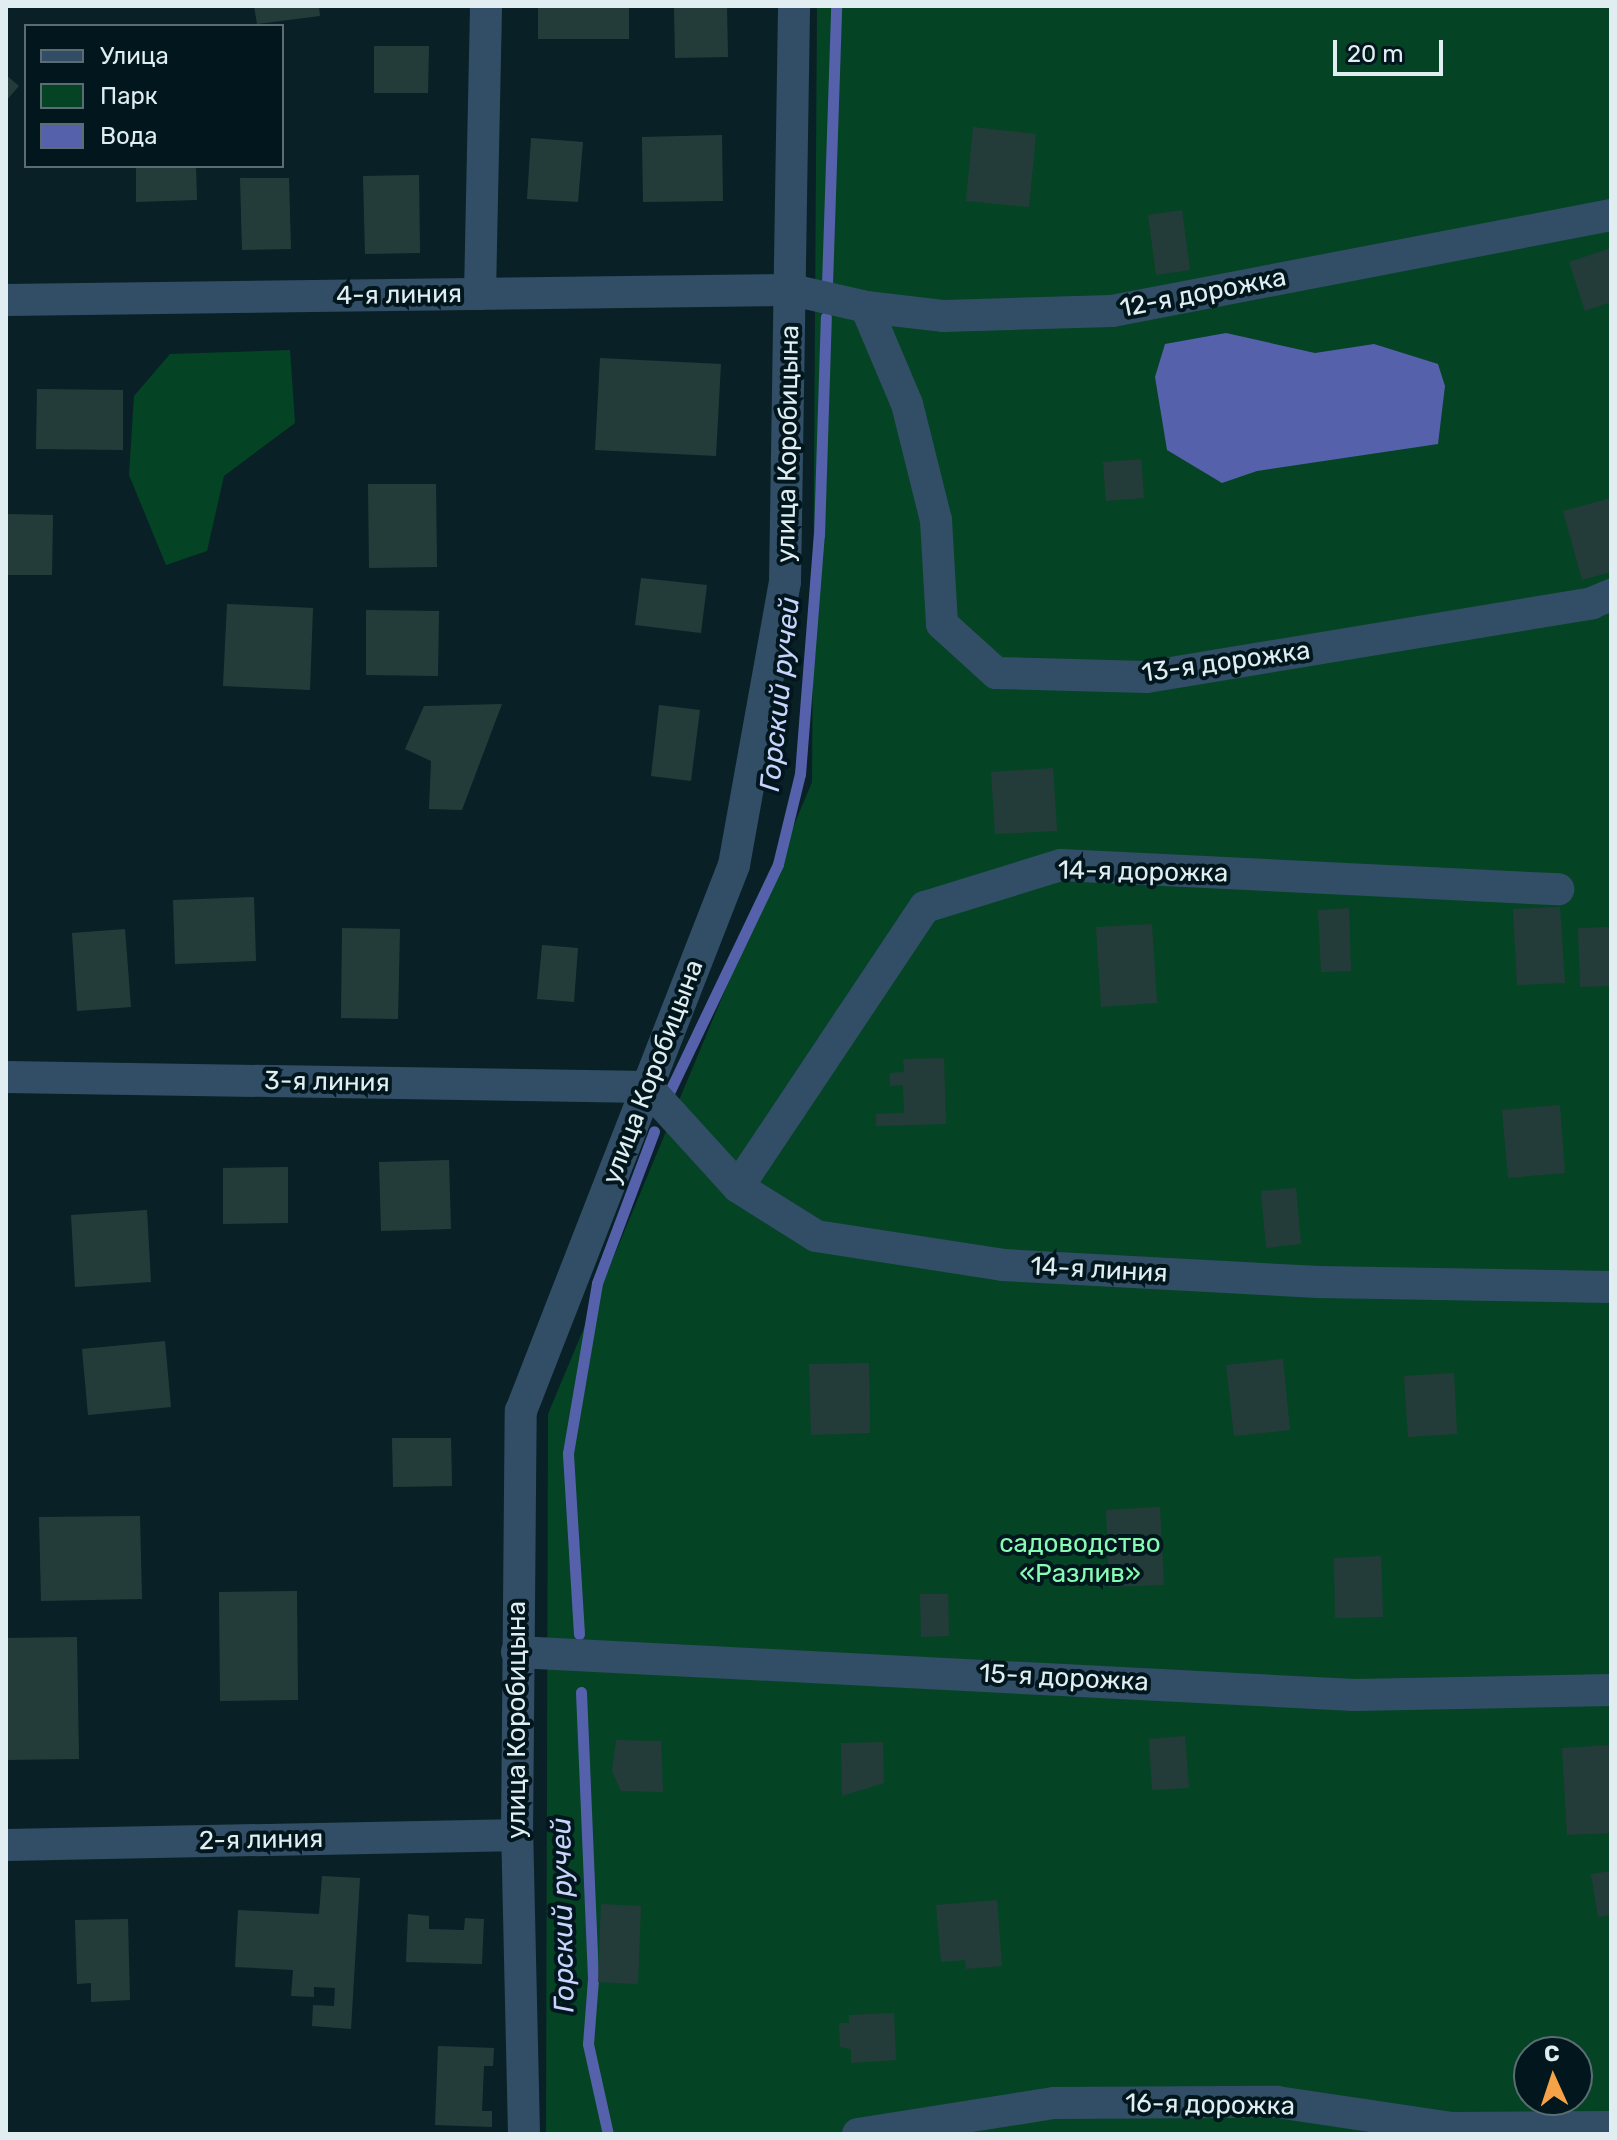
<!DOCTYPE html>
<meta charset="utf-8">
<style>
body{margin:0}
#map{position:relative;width:1617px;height:2140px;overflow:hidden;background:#092126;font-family:Rubik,sans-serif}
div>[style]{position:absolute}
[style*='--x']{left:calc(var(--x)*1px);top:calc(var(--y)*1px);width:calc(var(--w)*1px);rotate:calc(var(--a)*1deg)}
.green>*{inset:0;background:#054325}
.water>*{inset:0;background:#5661ab}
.stream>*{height:11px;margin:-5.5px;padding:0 5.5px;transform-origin:5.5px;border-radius:5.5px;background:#5661ab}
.building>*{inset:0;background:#243c39}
.minor>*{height:32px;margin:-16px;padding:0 16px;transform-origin:16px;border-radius:16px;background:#324e66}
span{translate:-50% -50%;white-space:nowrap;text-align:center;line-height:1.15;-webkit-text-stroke:8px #02171d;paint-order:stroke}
.street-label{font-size:26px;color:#e0edf1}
.park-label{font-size:26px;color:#86fbb4}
.water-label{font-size:28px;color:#cad3fd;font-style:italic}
.frame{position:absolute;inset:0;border:8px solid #e0edf1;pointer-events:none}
.legend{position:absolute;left:24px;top:24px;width:260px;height:144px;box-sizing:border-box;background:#02171d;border:2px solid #5b6d72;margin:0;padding:10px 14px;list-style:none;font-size:24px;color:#e0edf1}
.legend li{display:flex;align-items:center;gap:16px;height:40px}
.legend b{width:40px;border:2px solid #5b6d72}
.north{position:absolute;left:1513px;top:2036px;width:80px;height:80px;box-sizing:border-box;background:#02171d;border:2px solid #5b6d72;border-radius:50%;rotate:357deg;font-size:22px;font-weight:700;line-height:32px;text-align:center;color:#e0edf1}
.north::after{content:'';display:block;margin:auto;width:28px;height:36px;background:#f5a346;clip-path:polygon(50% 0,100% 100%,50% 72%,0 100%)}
.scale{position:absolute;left:1333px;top:40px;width:110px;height:36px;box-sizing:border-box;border:4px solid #e0edf1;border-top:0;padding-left:10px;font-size:24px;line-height:28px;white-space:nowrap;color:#e0edf1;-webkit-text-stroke:6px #02171d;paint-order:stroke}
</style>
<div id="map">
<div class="green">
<div style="clip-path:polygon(evenodd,817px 6px,1611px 6px,1611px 2134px,546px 2134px,548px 1414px,812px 782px,817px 6px,1529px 2052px,1577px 2052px,1577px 2100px,1529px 2100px,1529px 2052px)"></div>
<div style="clip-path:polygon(290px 350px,295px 423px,224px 476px,207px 551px,166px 565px,129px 475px,134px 396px,170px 354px)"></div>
</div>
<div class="water">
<div style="clip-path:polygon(1226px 333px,1315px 353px,1374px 344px,1438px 364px,1445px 386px,1438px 444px,1257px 471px,1222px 483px,1167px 450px,1155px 377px,1165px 344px)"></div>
</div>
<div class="stream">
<div style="--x:827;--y:284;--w:278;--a:-88.1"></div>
<div style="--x:667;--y:1097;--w:258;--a:-64.5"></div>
<div style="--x:778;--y:864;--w:93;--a:-76.3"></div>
<div style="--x:800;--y:774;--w:240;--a:-85.5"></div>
<div style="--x:819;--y:535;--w:218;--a:-88.2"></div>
<div style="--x:579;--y:1634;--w:181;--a:-93.5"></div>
<div style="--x:568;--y:1453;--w:172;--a:-80.3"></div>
<div style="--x:597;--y:1283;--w:162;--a:-69.4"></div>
<div style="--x:581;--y:1692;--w:287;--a:87.6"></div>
<div style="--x:593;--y:1979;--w:65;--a:94.4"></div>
<div style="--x:588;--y:2044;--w:92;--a:77.5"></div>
</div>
<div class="building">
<div style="clip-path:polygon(254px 6px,319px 6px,320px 16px,257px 24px)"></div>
<div style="clip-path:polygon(538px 6px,629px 6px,629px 39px,538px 39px)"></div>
<div style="clip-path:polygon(674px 6px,727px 6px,728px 57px,675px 58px)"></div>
<div style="clip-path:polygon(374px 46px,429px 46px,428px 93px,374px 93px)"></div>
<div style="clip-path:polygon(6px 75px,19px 86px,6px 101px)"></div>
<div style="clip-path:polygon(973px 127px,1036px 134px,1029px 207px,966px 201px)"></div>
<div style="clip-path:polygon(722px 135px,723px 201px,643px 202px,642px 137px)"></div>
<div style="clip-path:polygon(531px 138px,583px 142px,578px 202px,527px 199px)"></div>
<div style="clip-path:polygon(136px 166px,196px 166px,197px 200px,136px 202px)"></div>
<div style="clip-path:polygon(419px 175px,420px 253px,365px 254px,363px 176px)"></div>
<div style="clip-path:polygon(240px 178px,289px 178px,291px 249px,242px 250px)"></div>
<div style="clip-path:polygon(1182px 210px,1190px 270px,1156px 275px,1148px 215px)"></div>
<div style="clip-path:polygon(1611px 248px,1611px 302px,1585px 311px,1569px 262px)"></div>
<div style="clip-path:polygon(600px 358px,721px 364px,716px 456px,595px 450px)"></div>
<div style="clip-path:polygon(37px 389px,123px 390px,123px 450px,36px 449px)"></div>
<div style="clip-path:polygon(1141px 459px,1144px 498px,1106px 501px,1103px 462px)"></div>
<div style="clip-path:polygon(368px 484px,436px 484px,437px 567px,369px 568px)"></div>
<div style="clip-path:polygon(1611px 498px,1611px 572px,1582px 580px,1563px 511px)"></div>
<div style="clip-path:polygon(6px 514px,53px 515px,52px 575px,6px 575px)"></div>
<div style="clip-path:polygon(641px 578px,707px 585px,701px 633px,635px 625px)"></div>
<div style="clip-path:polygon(227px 604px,313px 608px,310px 690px,223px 686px)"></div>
<div style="clip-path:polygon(366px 610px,439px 611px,438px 676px,366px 675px)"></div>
<div style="clip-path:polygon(502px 704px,462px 810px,429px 809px,431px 761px,405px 749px,424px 706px)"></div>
<div style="clip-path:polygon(659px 705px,700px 710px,691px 781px,651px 776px)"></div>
<div style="clip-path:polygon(1053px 768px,1057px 831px,995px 834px,991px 772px)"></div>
<div style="clip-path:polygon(254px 897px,256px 961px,175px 964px,173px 900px)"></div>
<div style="clip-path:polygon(1560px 907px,1565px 983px,1517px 985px,1513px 909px)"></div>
<div style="clip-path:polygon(1349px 908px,1351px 971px,1321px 972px,1318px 910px)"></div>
<div style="clip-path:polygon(1152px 924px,1157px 1003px,1101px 1007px,1096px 927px)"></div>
<div style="clip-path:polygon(1611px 927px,1611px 986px,1580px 987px,1578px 928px)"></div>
<div style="clip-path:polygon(342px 928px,400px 929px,398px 1019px,341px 1018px)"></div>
<div style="clip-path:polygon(125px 929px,131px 1007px,77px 1011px,72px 933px)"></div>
<div style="clip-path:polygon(542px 945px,578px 948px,574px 1002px,537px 999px)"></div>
<div style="clip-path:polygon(944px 1058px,946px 1124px,876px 1126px,876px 1114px,904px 1113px,903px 1085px,890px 1086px,890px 1073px,904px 1072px,903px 1059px)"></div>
<div style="clip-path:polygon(1560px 1105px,1565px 1173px,1508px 1178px,1502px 1110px)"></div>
<div style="clip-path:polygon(449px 1160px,451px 1229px,381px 1231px,379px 1162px)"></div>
<div style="clip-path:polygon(288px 1167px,288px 1223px,223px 1224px,223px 1168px)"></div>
<div style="clip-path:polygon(1296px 1188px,1301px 1244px,1266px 1248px,1261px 1191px)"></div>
<div style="clip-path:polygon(147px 1210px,151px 1282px,75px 1287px,71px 1215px)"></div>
<div style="clip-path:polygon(165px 1341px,171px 1407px,88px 1415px,82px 1349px)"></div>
<div style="clip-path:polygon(1283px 1359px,1290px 1430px,1234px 1436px,1226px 1365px)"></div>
<div style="clip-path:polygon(869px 1363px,870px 1433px,811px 1435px,809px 1364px)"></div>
<div style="clip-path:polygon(1454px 1373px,1457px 1434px,1408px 1437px,1404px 1376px)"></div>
<div style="clip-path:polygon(392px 1438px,451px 1438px,452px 1486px,393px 1487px)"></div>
<div style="clip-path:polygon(1160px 1507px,1164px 1585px,1109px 1587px,1106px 1510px)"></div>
<div style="clip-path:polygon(140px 1516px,142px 1599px,41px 1601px,39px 1517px)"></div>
<div style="clip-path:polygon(1381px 1556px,1383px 1617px,1335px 1618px,1334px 1558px)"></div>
<div style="clip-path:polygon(297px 1591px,298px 1700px,220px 1701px,219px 1592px)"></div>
<div style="clip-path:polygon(920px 1594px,948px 1594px,949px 1636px,921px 1637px)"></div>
<div style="clip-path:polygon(77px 1637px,79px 1759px,6px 1760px,6px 1638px)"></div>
<div style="clip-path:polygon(1185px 1736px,1189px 1788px,1152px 1790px,1149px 1739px)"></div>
<div style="clip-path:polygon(616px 1740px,661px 1741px,663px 1792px,621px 1791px,612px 1771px)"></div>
<div style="clip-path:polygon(883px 1742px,884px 1783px,842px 1796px,841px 1743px)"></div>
<div style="clip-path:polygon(1611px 1745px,1611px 1833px,1567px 1835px,1562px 1748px)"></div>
<div style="clip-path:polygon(1611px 1871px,1611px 1915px,1598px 1917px,1591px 1874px)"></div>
<div style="clip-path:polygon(322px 1876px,360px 1878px,351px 2029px,312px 2026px,313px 2005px,334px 2006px,335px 1988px,314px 1987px,314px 1997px,291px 1996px,293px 1970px,235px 1967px,238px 1910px,319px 1914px)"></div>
<div style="clip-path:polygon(997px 1900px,1002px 1966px,966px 1969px,965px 1960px,941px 1962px,936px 1905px)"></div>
<div style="clip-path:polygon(601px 1904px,641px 1906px,638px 1984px,598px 1982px)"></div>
<div style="clip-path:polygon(408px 1914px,429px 1916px,429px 1929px,464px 1930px,465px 1918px,484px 1919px,482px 1964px,406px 1962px)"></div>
<div style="clip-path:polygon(128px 1919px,130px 2000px,91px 2002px,91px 1983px,77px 1984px,75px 1920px)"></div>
<div style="clip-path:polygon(894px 2013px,896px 2060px,851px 2063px,851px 2049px,840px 2047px,839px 2023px,849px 2023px,849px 2015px)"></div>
<div style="clip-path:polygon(438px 2046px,494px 2048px,493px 2066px,484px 2066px,482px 2111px,492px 2111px,492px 2127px,435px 2125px)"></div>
</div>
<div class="minor">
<div style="--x:480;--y:294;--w:288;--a:-88.8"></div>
<div style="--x:6;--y:300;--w:786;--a:-0.73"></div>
<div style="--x:792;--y:290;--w:76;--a:12.9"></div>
<div style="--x:866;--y:307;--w:79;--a:6.6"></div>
<div style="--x:944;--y:316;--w:168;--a:-1.7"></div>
<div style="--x:1112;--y:311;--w:508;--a:-10.89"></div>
<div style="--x:866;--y:307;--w:105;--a:67.1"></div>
<div style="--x:907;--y:404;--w:120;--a:76"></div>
<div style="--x:936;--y:520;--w:104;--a:86.7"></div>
<div style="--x:942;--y:624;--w:73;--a:42.2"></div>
<div style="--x:996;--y:673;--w:151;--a:1.5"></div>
<div style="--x:1147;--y:677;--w:451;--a:-9.4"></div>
<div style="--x:1592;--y:603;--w:21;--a:-23"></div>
<div style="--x:6;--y:1077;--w:641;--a:0.89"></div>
<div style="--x:647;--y:1087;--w:135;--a:47.7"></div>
<div style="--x:738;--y:1187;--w:92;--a:32.1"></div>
<div style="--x:816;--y:1236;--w:189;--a:8.8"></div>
<div style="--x:1003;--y:1265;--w:316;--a:3.1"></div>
<div style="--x:1319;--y:1282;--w:292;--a:1"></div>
<div style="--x:738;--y:1187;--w:337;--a:-56.3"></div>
<div style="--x:925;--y:907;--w:142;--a:-17.2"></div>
<div style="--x:1061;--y:865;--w:498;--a:2.8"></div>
<div style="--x:517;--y:1652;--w:838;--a:2.94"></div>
<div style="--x:1354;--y:1695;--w:257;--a:-1.1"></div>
<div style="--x:6;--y:1845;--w:511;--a:-1.12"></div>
<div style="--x:524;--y:2134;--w:299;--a:-91.3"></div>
<div style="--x:517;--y:1835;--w:424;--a:-89.5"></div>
<div style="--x:521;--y:1411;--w:586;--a:-68.69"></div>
<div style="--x:734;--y:865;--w:288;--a:-79.8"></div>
<div style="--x:785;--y:582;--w:576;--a:-89.1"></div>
<div style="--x:858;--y:2134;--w:198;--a:-9"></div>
<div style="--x:1054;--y:2103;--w:223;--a:-0.3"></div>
<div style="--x:1277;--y:2102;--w:177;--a:8.5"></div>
<div style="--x:1452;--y:2128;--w:159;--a:-0.4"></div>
</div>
<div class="street-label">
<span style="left:1203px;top:293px;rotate:-11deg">12-я дорожка</span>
<span style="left:399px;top:295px;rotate:-1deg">4-я линия</span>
<span style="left:788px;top:444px;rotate:-89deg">улица Коробицына</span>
<span style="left:1226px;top:662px;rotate:-8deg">13-я дорожка</span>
<span style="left:1143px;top:872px;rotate:1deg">14-я дорожка</span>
<span style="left:653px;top:1072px;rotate:-69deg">улица Коробицына</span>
<span style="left:327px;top:1082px;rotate:1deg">3-я линия</span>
<span style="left:1099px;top:1270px;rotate:3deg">14-я линия</span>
<span style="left:1064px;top:1678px;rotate:3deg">15-я дорожка</span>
<span style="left:517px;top:1720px;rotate:-90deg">улица Коробицына</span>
<span style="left:261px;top:1840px;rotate:-1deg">2-я линия</span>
<span style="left:1210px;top:2105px;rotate:1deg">16-я дорожка</span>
</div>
<div class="park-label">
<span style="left:1080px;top:1559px">садоводство<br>«Разлив»</span>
</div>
<div class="water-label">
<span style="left:780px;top:694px;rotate:-84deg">Горский ручей</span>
<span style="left:563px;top:1915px;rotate:-91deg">Горский ручей</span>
</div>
<div class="frame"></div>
<ul class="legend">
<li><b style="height:10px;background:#324e66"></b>Улица</li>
<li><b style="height:22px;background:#054325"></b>Парк</li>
<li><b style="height:22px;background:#5661ab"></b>Вода</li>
</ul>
<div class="north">С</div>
<div class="scale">20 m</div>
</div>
